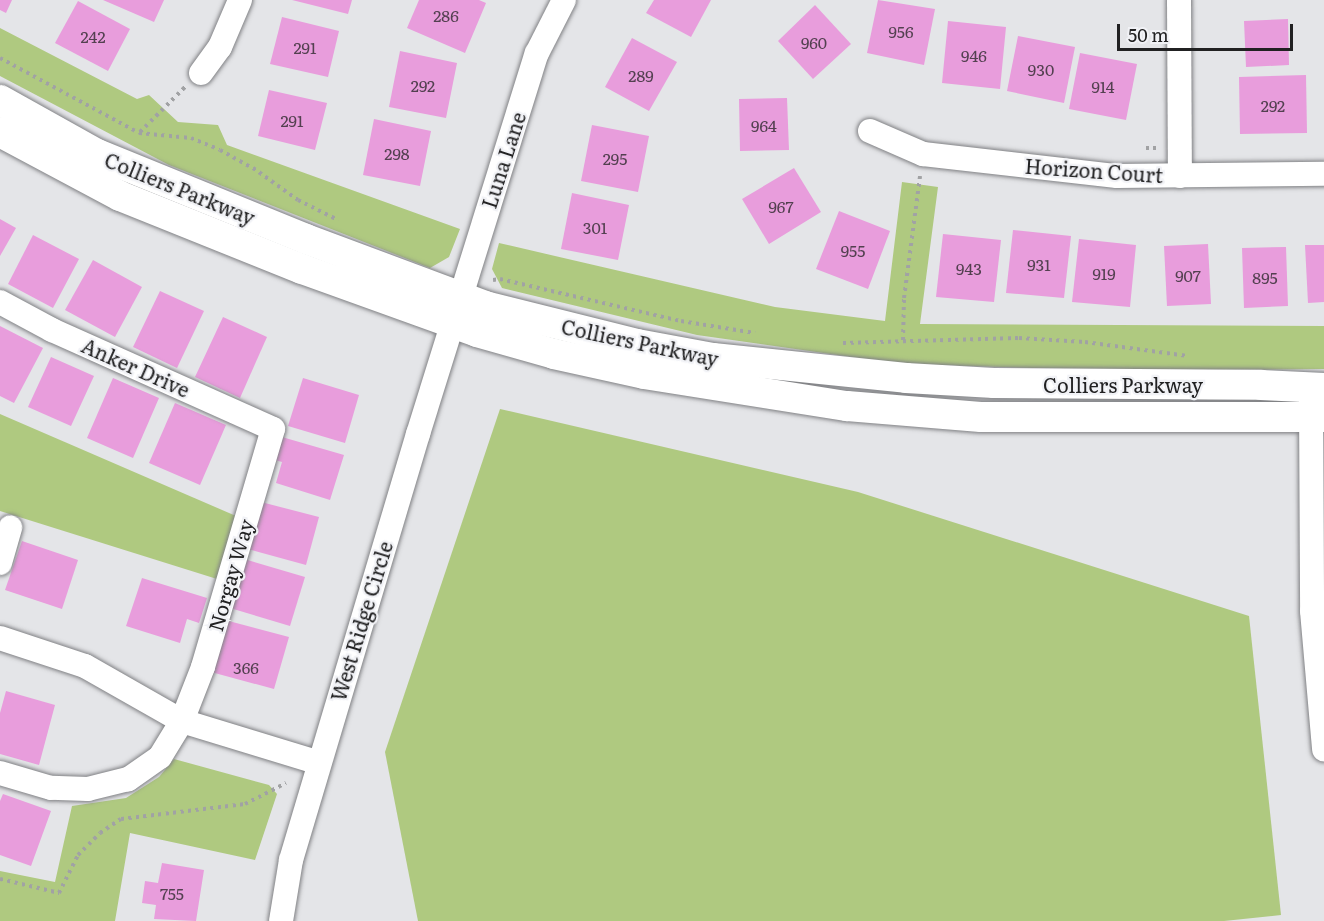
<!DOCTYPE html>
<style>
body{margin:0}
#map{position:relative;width:1324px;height:921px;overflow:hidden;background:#e4e5e8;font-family:Literata,serif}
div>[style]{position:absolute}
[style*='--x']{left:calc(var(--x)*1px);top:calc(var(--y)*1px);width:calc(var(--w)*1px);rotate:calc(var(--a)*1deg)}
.green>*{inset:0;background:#afc980}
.building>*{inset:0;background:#e89ddc}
.path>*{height:4px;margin-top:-2px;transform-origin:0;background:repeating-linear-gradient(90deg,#a1a2a4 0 3px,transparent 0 7.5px)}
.roads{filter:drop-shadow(0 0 2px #808184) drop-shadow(0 0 2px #808184)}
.minor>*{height:24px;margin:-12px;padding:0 12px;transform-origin:12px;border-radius:12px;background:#fff}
.tertiary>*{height:30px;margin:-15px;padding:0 15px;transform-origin:15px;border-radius:15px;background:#fff}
span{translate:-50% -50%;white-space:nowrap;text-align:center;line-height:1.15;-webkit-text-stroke:4.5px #f1f2f6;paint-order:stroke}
.number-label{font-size:16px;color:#534050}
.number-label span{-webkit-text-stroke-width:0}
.street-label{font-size:20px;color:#212122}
.scale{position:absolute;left:1117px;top:24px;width:176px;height:27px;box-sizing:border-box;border:3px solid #212122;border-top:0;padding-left:8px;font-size:18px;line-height:21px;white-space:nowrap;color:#212122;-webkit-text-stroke:4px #f1f2f6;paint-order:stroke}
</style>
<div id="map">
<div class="green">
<div style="clip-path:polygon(0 28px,137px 99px,149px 95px,178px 122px,218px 125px,227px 145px,460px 229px,449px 257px,430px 268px,169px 165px,0 76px)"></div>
<div style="clip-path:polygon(902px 182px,938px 187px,920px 324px,1324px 326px,1324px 369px,1129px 371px,901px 364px,697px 335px,502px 288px,492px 269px,499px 243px,775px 307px,885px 321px)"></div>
<div style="clip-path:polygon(500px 409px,858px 492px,1249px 616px,1281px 915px,1224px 921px,418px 921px,385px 752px)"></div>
<div style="clip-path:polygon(0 414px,236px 516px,217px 579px,0 511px)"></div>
<div style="clip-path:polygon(174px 759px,269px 785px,277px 794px,255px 860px,130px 833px,115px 921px,0 921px,0 871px,55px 882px,72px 806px,126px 798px,159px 777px)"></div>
</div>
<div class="building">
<div style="clip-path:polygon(0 0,12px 0,6px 13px,0 10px)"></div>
<div style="clip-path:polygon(103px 0,164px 0,154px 22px)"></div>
<div style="clip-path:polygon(292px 0,352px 0,348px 14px)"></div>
<div style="clip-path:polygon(419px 0,479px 0,486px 3px,465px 53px,407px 28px)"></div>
<div style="clip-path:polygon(654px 0,711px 0,691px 37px,646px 13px)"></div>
<div style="clip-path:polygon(878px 0,935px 9px,924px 65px,867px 53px)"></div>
<div style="clip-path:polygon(78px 1px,130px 29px,108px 71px,55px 43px)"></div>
<div style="clip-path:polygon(815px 5px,851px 44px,813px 79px,778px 41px)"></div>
<div style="clip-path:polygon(282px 17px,339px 31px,328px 77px,270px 64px)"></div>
<div style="clip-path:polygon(1288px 19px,1289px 65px,1246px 67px,1244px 21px)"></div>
<div style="clip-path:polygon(948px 21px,1006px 27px,1000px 89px,942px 83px)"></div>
<div style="clip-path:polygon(1018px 36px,1075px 47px,1064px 103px,1007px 91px)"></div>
<div style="clip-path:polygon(632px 38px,677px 62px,649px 111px,605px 87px)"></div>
<div style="clip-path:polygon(400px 51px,457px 63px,446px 118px,389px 107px)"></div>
<div style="clip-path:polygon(1080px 53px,1137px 64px,1126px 120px,1069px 109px)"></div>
<div style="clip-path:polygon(1306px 75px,1307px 133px,1240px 134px,1239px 77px)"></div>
<div style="clip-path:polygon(269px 90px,327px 103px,315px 150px,258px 136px)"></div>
<div style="clip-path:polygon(787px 98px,789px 150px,740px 151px,739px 99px)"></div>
<div style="clip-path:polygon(374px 119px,431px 131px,420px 186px,363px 175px)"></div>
<div style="clip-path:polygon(592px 125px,649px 136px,638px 192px,581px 181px)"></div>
<div style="clip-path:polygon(794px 168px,821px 212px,769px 244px,742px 199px)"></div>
<div style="clip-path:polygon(572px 193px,629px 205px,618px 260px,561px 249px)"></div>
<div style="clip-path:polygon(839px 211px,890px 231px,868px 289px,816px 269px)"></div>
<div style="clip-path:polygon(0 219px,16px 228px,0 256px)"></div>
<div style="clip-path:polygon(1013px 230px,1071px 236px,1064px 298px,1006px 293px)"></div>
<div style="clip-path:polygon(943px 234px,1001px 240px,994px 302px,936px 297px)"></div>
<div style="clip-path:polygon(33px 235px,79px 259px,53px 308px,8px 284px)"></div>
<div style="clip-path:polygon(1079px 239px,1136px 245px,1130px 307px,1072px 302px)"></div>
<div style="clip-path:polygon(1208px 244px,1211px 304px,1167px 306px,1164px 246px)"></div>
<div style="clip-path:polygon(1305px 245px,1324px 245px,1324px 302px,1308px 303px)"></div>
<div style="clip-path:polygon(1286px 247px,1288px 306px,1244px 308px,1242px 248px)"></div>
<div style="clip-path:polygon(93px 260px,142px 287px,115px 337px,65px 310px)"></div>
<div style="clip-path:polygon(160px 291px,204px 311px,177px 368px,133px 347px)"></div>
<div style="clip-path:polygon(223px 317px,267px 337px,240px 398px,195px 377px)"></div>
<div style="clip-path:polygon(0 326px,43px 348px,14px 403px,0 396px)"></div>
<div style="clip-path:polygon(51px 357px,94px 376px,71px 426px,28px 407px)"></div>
<div style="clip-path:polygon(113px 378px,159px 398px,133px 458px,87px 438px)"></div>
<div style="clip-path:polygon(303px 378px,359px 395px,345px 443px,288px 426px)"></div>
<div style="clip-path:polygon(175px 403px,226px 425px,200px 485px,149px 463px)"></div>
<div style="clip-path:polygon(282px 437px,344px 455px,330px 500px,276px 483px,282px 462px,275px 460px)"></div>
<div style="clip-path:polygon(261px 502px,319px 517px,306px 565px,248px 549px)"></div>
<div style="clip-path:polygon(22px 541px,78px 560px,62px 609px,5px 590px)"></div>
<div style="clip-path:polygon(244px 559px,305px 577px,290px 626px,230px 608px)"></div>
<div style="clip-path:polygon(142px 578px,207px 598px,199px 623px,187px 619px,180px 643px,126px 626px)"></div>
<div style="clip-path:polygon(225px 620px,289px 637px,274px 689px,211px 672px)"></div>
<div style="clip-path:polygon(6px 691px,55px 705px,39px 765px,0 754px,0 713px)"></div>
<div style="clip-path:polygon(3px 794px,51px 811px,31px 866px,0 855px,0 801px)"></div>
<div style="clip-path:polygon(162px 863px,204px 870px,196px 921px,154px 919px,156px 905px,142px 903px,145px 881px,158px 883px)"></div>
</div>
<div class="path">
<div style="--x:0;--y:58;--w:158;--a:28.3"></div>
<div style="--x:139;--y:133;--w:52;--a:5.5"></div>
<div style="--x:191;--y:138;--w:31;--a:22"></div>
<div style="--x:220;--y:150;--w:38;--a:29"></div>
<div style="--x:253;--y:168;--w:55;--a:35.4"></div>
<div style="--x:298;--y:200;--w:45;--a:26.6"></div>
<div style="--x:140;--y:132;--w:64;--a:-45"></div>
<div style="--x:1146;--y:148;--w:12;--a:0"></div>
<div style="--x:493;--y:280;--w:7;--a:-8"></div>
<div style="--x:500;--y:279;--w:186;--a:13.1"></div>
<div style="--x:681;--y:321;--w:75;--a:9.2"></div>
<div style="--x:903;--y:340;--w:42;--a:-88.6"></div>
<div style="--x:904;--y:298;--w:123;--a:-82.5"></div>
<div style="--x:843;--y:343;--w:176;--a:-1.6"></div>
<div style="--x:1019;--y:338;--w:66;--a:3.5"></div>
<div style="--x:1085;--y:342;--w:104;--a:7.7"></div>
<div style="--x:0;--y:879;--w:61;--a:13.3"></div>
<div style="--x:59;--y:893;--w:42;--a:-63.4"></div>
<div style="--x:78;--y:855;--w:31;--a:-45"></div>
<div style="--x:100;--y:833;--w:25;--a:-34"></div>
<div style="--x:121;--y:819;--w:125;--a:-6.9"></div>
<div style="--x:245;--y:804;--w:46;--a:-27.1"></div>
</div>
<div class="roads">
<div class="minor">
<div style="--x:1179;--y:0;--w:176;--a:89.7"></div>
<div style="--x:201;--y:73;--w:32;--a:-54"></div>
<div style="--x:220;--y:47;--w:51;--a:-66.9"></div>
<div style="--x:870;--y:131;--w:58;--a:23.5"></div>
<div style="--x:923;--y:154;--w:195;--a:6.5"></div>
<div style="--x:1117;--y:176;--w:207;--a:-0.6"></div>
<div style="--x:0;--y:302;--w:59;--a:28.3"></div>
<div style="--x:52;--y:330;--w:242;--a:24.1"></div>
<div style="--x:273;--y:429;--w:248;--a:106.4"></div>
<div style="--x:203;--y:667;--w:58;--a:111.3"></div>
<div style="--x:182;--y:721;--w:42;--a:121.4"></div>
<div style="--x:160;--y:757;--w:39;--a:145"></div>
<div style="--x:128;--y:779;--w:41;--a:166"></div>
<div style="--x:88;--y:789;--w:37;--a:-178"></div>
<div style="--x:51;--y:788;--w:53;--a:-163.6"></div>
<div style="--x:1311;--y:399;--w:212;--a:89.7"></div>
<div style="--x:1312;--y:611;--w:139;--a:85"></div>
<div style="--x:0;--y:563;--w:37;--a:-74"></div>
<div style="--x:0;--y:638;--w:89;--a:18.2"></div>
<div style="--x:85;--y:666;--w:112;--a:29.6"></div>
<div style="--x:182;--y:721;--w:143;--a:17"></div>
<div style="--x:281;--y:921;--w:62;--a:-80.7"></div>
<div style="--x:291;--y:860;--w:445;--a:-73.4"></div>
<div style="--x:418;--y:434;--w:399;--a:-72.7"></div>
<div style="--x:537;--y:53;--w:59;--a:-63"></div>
</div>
<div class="tertiary">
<div style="--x:0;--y:100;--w:111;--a:29.1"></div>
<div style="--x:97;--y:154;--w:226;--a:22.1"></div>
<div style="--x:306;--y:239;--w:191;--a:20.5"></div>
<div style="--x:485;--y:306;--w:157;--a:14"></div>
<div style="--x:637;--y:344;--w:77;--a:10.4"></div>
<div style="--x:713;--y:358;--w:194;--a:5.9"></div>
<div style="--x:906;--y:378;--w:88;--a:3.3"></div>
<div style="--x:994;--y:383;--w:267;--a:0.4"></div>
<div style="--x:1261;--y:385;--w:63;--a:2.7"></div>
<div style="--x:0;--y:132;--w:136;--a:28.1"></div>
<div style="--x:120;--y:196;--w:196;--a:21.9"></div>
<div style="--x:302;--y:269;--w:186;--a:19.8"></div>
<div style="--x:477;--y:332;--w:80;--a:15.9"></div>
<div style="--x:554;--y:354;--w:92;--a:12.5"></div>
<div style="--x:644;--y:374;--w:206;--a:9"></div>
<div style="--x:847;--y:406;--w:134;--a:4.7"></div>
<div style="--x:981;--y:417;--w:343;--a:0"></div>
</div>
</div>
<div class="number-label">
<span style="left:446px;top:15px">286</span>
<span style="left:901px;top:31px">956</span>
<span style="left:93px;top:36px">242</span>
<span style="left:814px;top:42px">960</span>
<span style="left:305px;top:47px">291</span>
<span style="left:974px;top:55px">946</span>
<span style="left:1041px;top:69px">930</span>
<span style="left:641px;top:75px">289</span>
<span style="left:423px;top:85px">292</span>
<span style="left:1103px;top:86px">914</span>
<span style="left:1273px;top:105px">292</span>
<span style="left:292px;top:120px">291</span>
<span style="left:764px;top:125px">964</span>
<span style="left:397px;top:153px">298</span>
<span style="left:615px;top:158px">295</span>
<span style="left:781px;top:206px">967</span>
<span style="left:595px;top:227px">301</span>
<span style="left:853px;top:250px">955</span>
<span style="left:1039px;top:264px">931</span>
<span style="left:969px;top:268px">943</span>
<span style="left:1104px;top:273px">919</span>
<span style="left:1188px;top:275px">907</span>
<span style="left:1265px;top:277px">895</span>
<span style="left:246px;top:667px">366</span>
<span style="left:172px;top:893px">755</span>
</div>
<div class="street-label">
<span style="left:503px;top:160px;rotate:-72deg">Luna Lane</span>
<span style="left:1094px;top:170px;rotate:4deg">Horizon Court</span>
<span style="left:180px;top:188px;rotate:22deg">Colliers Parkway</span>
<span style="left:640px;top:342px;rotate:12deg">Colliers Parkway</span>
<span style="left:136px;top:367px;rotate:24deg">Anker Drive</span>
<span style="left:1123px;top:384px">Colliers Parkway</span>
<span style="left:230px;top:575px;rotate:-74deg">Norgay Way</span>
<span style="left:361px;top:621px;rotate:-73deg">West Ridge Circle</span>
</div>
<div class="scale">50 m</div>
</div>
